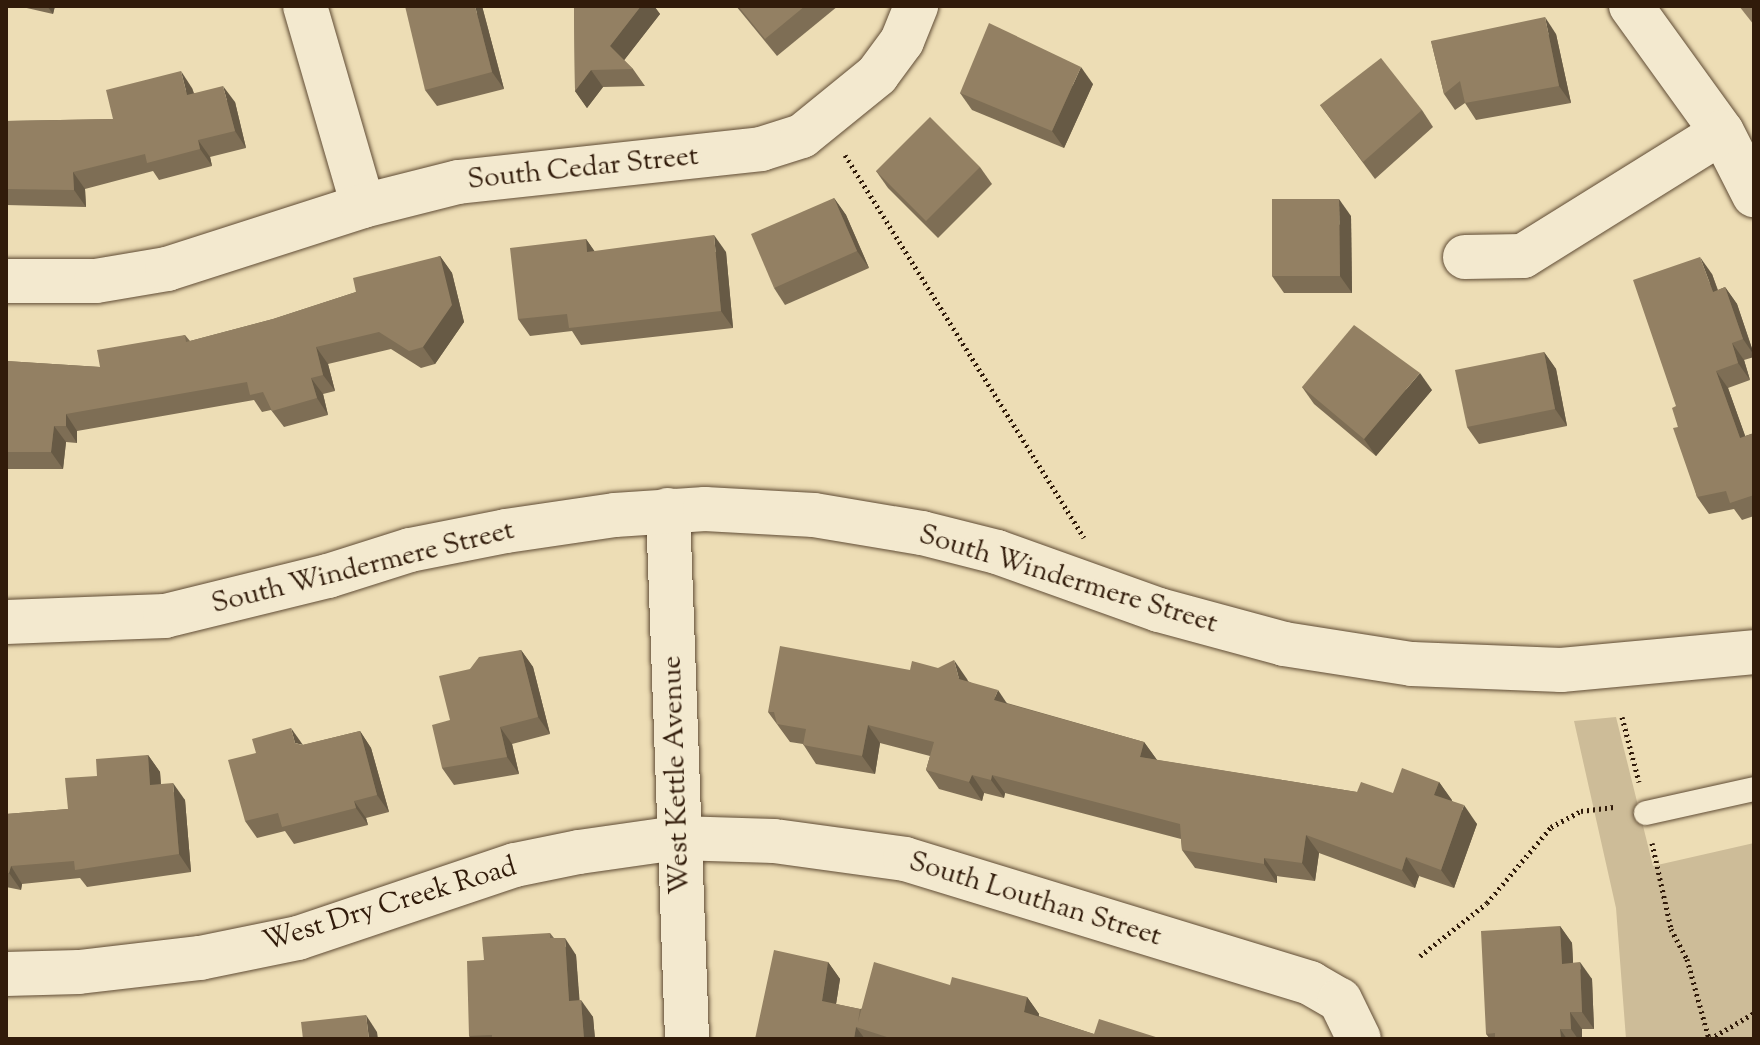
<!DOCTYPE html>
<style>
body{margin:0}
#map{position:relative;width:1760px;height:1045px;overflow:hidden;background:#edddb5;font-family:"Sorts Mill Goudy",serif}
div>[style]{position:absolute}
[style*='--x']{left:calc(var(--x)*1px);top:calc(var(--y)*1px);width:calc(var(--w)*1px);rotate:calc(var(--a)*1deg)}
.green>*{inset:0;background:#cdbc98}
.path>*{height:5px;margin-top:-2.5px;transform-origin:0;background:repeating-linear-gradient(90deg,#311b0a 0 2px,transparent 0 6px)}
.roads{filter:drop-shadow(0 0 2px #604c35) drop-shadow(0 0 2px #604c35)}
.service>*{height:24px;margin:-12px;padding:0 12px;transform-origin:12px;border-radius:12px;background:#f3e9cf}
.minor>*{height:44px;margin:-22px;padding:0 22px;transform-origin:22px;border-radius:22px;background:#f3e9cf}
.wall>*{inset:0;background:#7e6e55}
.shaded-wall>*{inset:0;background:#675a45}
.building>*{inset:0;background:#938063}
span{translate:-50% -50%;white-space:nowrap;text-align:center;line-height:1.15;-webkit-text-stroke:6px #f3e9cf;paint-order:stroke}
.street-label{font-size:28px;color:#311b0a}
.frame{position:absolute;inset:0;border:8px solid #311b0a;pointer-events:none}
</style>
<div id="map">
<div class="green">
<div style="clip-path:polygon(1616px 717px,1653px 866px,1754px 843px,1754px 1039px,1626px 1039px,1616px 908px,1574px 721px)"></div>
</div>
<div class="path">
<div style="--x:845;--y:155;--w:451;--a:58"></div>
<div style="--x:1622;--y:717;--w:67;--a:75.3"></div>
<div style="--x:1652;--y:843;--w:88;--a:77.5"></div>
<div style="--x:1671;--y:929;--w:34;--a:62"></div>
<div style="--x:1687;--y:959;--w:83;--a:74.6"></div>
<div style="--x:1420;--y:956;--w:85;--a:-38.3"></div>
<div style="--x:1487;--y:903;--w:99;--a:-49.9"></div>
<div style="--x:1551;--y:827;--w:34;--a:-28"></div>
<div style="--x:1581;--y:811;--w:35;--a:-7"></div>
<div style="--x:1710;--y:1039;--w:51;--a:-30.6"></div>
</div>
<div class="roads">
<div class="service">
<div style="--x:1646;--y:813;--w:111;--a:-12.5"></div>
</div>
<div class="minor">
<div style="--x:305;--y:6;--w:208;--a:73.8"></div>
<div style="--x:1631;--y:6;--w:155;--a:54.2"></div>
<div style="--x:1722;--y:132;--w:71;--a:63.1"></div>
<div style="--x:1465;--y:257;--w:58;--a:-1"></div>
<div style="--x:1523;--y:256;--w:234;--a:-31.9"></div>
<div style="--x:6;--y:281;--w:90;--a:0"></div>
<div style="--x:96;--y:281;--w:72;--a:-9.6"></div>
<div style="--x:167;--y:269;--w:206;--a:-17.8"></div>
<div style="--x:363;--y:206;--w:98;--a:-14.2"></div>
<div style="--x:458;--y:182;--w:305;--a:-6.2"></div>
<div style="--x:761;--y:149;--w:43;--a:-17.6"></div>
<div style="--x:802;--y:136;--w:97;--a:-39.1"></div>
<div style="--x:877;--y:75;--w:42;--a:-53.7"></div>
<div style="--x:902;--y:41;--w:38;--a:-68"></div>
<div style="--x:668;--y:510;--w:529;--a:87.94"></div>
<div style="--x:6;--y:622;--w:159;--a:-2.2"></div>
<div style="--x:165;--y:616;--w:168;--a:-13.8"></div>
<div style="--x:328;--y:576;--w:86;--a:-17.6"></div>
<div style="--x:410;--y:550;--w:98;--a:-11.2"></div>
<div style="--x:506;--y:531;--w:110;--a:-8.4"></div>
<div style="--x:615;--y:515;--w:90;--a:-3.8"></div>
<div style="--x:705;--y:509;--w:109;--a:3.2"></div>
<div style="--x:814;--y:515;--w:109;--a:9.5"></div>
<div style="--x:922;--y:533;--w:77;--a:14.2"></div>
<div style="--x:997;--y:552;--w:172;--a:19.7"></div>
<div style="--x:1159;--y:610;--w:130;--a:15.2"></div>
<div style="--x:1284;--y:644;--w:130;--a:8.9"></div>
<div style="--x:1412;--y:664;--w:149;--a:2.3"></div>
<div style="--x:1561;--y:670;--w:194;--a:-5.3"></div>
<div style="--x:6;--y:974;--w:73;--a:-1.6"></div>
<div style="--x:79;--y:972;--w:122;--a:-6.6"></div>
<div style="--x:200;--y:958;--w:100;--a:-11.5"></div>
<div style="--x:298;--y:938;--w:229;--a:-18.6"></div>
<div style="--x:515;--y:865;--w:65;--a:-11.5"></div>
<div style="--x:579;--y:852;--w:99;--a:-8.1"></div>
<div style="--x:677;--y:838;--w:97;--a:1.8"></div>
<div style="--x:774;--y:841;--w:132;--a:7.8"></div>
<div style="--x:905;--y:859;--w:424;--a:17"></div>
<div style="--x:1310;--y:983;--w:34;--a:30"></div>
<div style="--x:1340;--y:1000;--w:43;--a:64"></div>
</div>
</div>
<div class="wall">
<div style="clip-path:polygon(18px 6px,55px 6px,53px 14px)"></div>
<div style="clip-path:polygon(482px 6px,504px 89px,437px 106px,425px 90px)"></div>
<div style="clip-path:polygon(574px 6px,654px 6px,660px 14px,624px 60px,633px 69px,645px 86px,603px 87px,587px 108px,575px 91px)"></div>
<div style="clip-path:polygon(736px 6px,838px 6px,777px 56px)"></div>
<div style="clip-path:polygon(1556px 34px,1571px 103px,1476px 120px,1465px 103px,1455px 110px,1444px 94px,1431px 41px)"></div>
<div style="clip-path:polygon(1093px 84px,1064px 148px,972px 110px,960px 93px)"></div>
<div style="clip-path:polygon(192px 88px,194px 93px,235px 102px,246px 148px,210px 157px,212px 166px,159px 180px,153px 171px,85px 189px,86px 207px,6px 205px,6px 121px,113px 119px)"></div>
<div style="clip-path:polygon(1320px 105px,1422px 110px,1433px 127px,1375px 179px)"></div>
<div style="clip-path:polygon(980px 167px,992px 184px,938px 238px,888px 188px,876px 171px)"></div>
<div style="clip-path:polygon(834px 198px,846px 215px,869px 268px,785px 305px,774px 288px)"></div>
<div style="clip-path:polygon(1351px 216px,1352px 293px,1284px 293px,1272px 276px)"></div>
<div style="clip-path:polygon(586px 239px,594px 251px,726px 252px,733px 328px,581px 345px,572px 331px,530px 336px,518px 319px)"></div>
<div style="clip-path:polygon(440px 256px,452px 273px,464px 322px,435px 364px,421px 368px,391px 349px,328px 364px,335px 391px,323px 394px,328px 415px,284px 427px,271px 410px,262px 412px,254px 400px,77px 431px,77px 443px,66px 442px,63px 469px,6px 469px,6px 361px,100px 367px,185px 335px,190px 341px,273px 319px,356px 292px)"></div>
<div style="clip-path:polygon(1712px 274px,1718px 290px,1725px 287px,1737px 304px,1754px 354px,1754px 357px,1744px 360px,1750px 380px,1728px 388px,1745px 436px,1754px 433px,1754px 516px,1742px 520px,1734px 509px,1709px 514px,1697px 497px,1678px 427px,1676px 406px)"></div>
<div style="clip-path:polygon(1544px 352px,1556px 369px,1567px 426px,1479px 444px,1467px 427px)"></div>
<div style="clip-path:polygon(1302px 387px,1432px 390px,1376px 456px,1314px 404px)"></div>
<div style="clip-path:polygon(521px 650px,533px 667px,550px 734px,512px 744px,519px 774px,454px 785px,442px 768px,450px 720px,470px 669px)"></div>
<div style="clip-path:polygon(910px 670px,967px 679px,968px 681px,1007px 703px,1144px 742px,1157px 760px,1357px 792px,1393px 793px,1439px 782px,1452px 801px,1477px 824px,1454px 888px,1419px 876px,1415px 888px,1319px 853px,1315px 881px,1277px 876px,1277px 883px,1195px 868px,1182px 850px,1181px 839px,1005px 793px,1004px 798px,984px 793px,982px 801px,939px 789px,926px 770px,930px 756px,880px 743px,875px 774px,816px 764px,803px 744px,790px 742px,768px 712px)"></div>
<div style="clip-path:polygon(360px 731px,371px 748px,389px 812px,366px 818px,368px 825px,294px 844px,285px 831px,257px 838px,245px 821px,303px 745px)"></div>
<div style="clip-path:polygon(148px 755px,160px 772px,161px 784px,185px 800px,191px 872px,87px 887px,80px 878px,22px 884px,21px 890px,6px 887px,6px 814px,68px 809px,97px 776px)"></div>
<div style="clip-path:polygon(1560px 926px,1572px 943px,1573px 963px,1592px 979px,1594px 1029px,1582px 1029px,1582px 1039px,1490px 1039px,1486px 1034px)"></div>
<div style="clip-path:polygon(550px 933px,554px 938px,576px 955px,579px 1000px,593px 1017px,595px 1039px,471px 1039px,469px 1036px,484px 960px)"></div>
<div style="clip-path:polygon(828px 962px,840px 979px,836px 1004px,860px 1009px,950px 985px,1027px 997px,1039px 1014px,1039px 1016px,1094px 1034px,1162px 1039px,755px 1039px)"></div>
</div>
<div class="shaded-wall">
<div style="clip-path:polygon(47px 6px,55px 6px,53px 14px)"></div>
<div style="clip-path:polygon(475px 6px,482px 6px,504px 89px,492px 72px)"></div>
<div style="clip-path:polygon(641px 6px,654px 6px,660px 14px,622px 63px,610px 46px)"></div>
<div style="clip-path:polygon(1545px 17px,1556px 34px,1571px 103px,1559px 86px)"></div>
<div style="clip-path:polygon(1081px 67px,1093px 84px,1064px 148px,1052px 131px)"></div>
<div style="clip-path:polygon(591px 70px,603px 87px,587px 108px,575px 91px)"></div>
<div style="clip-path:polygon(181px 71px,192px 88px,199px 112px,187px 95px)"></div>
<div style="clip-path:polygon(223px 86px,235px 102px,246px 148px,235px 131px)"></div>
<div style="clip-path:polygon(198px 140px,210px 157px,212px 166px,200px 149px)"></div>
<div style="clip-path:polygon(73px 172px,85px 189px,86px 207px,74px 190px)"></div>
<div style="clip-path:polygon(834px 198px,846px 215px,869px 268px,857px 251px)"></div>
<div style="clip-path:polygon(1339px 199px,1351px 216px,1352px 293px,1340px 276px)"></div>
<div style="clip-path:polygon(714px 235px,726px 252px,733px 328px,721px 311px)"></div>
<div style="clip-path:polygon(586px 239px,598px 256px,587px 252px)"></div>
<div style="clip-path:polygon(440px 256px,452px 273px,464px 322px,435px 364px,423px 347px)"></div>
<div style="clip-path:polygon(1700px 257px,1712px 274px,1724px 309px,1713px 292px)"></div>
<div style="clip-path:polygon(1725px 287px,1737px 304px,1754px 355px,1743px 339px)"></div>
<div style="clip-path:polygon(1732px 343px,1744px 360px,1750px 380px,1738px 363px)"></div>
<div style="clip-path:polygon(316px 347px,328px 364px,335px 391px,323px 375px)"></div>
<div style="clip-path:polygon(1544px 352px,1556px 369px,1567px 426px,1555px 409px)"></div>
<div style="clip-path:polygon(1716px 371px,1728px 388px,1752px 455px,1740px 438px)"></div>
<div style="clip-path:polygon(1420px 373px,1432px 390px,1376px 456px,1364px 439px)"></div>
<div style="clip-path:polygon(311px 378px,323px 394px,328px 415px,317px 398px)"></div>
<div style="clip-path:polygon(66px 414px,77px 431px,77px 443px,66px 426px)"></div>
<div style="clip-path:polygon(54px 426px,66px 442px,63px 469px,51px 452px)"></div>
<div style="clip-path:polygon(521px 650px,533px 667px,550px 734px,538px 717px)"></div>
<div style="clip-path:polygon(954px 660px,967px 679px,972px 697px,959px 679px)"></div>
<div style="clip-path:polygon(998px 690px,1010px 708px,994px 700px)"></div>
<div style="clip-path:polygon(868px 725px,880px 743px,875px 774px,862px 756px)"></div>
<div style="clip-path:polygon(500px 727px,512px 744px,519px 774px,507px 757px)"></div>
<div style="clip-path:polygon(291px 728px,303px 745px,295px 743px)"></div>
<div style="clip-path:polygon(360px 731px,371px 748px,389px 812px,377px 795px)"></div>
<div style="clip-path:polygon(1144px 742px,1157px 760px,1140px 757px)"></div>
<div style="clip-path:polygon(148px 755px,160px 772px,162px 802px,150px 785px)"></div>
<div style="clip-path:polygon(972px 775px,984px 793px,982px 801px,969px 782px)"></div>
<div style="clip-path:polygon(992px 775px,1005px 793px,1004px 798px,991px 780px)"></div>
<div style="clip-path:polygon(1439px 782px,1452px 800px,1447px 813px,1434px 795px)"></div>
<div style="clip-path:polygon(173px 783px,185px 800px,191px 872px,179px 854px)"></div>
<div style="clip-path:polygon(354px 801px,366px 818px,368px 825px,356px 808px)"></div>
<div style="clip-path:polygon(1464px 805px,1477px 824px,1454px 888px,1441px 870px)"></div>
<div style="clip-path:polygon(1306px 835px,1319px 853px,1315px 881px,1302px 863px)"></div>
<div style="clip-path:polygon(1406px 857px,1419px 876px,1415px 888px,1402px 870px)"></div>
<div style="clip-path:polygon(1264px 858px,1277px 876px,1277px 883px,1264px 864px)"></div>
<div style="clip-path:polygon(11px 866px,22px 884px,21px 890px,9px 873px)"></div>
<div style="clip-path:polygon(1560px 926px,1572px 943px,1574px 980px,1562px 964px)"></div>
<div style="clip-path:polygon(565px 938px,576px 955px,581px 1018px,569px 1001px)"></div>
<div style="clip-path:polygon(828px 962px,840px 979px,834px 1017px,822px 1001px)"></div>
<div style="clip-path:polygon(1580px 962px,1592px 979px,1594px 1029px,1582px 1012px)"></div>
<div style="clip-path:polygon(1027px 997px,1039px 1014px,1035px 1029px,1024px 1012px)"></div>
<div style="clip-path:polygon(581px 1000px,593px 1017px,595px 1039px,584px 1039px)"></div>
<div style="clip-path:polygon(1570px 1012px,1582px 1029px,1582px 1039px,1578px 1039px,1571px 1029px)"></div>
<div style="clip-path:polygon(366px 1015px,377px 1032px,378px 1039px,369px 1039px)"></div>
<div style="clip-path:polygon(856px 1027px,865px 1039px,854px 1039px)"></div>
<div style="clip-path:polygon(1560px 1029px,1567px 1039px,1561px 1039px)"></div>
</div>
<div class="building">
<div style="clip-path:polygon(405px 6px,475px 6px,492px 72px,425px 90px)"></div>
<div style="clip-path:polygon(574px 6px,641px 6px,610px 46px,633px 69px,591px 70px,575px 91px)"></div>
<div style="clip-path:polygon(738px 6px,805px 6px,765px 39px)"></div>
<div style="clip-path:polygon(1739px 6px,1754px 6px,1754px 25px)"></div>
<div style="clip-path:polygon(1545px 17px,1559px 86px,1465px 103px,1460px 81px,1444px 94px,1431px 41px)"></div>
<div style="clip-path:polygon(989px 23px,1081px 67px,1052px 131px,960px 93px)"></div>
<div style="clip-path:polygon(1381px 58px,1422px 110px,1363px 162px,1320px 105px)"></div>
<div style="clip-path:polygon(181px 71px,187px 95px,223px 86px,235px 131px,198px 140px,200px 149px,147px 163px,145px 154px,73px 172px,74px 190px,6px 189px,6px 121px,113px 119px,106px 90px)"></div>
<div style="clip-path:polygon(930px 117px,980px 167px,926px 221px,876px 171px)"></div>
<div style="clip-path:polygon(834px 198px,857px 251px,774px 288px,751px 234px)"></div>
<div style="clip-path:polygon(1272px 199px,1339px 199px,1340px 276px,1272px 276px)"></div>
<div style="clip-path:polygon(714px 235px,721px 311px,569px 328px,567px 314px,518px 319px,510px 248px,586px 239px,587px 252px)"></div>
<div style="clip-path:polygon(440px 256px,452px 305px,423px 347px,409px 351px,379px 332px,316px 347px,323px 375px,311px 378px,317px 398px,272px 411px,263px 392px,250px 395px,247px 382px,66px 414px,66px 426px,54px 426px,51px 452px,6px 452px,6px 361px,100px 367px,97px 350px,185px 335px,186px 342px,273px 319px,356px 292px,353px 278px)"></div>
<div style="clip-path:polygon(1700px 257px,1713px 292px,1725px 287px,1743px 339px,1732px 343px,1738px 363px,1716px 371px,1740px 438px,1754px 433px,1754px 495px,1730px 503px,1726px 491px,1697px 497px,1673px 428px,1678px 427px,1672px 408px,1676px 406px,1633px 280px)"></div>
<div style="clip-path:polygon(1354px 325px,1420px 373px,1364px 439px,1302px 387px)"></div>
<div style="clip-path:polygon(1544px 352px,1555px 409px,1467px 427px,1455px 370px)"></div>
<div style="clip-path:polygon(780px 646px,910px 670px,912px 661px,938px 668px,954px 660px,959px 679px,998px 690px,994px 700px,1144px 742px,1140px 757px,1357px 792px,1361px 782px,1393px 793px,1402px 768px,1439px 782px,1434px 795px,1464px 805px,1441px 870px,1406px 857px,1402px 870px,1306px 835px,1302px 863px,1264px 858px,1264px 864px,1182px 850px,1180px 824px,992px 775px,991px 780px,972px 775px,969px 782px,926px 770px,934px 742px,868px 725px,862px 756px,803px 745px,806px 729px,777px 724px,774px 712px,768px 712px)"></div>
<div style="clip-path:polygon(521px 650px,538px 717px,500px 727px,507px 757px,442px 768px,432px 725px,450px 720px,439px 676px,470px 669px,479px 657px)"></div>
<div style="clip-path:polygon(291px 728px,295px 743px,302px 745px,360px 731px,377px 795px,354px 801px,356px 808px,282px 827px,278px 813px,245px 821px,228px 760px,256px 753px,252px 739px)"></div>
<div style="clip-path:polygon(148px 755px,150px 785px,173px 783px,179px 854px,75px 870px,74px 861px,11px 866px,9px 873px,6px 873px,6px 814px,68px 809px,65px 778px,97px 776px,96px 759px)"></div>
<div style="clip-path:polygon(1560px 926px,1562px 964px,1580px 962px,1582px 1012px,1570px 1012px,1571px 1029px,1560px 1029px,1561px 1039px,1495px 1039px,1495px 1033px,1486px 1034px,1481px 931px)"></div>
<div style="clip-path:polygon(550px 933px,550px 938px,565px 938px,569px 1001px,581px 1000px,584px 1039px,492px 1039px,492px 1035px,469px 1036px,467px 961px,484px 960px,482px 937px)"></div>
<div style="clip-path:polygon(774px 950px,828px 962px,822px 1001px,860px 1009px,858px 1022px,874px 962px,950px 985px,952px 977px,1027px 997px,1024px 1012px,1094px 1034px,1099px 1019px,1162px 1039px,893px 1039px,856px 1027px,854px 1039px,755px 1039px)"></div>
<div style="clip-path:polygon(366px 1015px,369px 1039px,303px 1039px,301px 1022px)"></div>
</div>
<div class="street-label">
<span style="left:583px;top:169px;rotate:-6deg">South Cedar Street</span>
<span style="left:363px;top:568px;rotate:-14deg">South Windermere Street</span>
<span style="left:1068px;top:580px;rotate:17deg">South Windermere Street</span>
<span style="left:677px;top:775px;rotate:-92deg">West Kettle Avenue</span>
<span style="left:1035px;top:900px;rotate:17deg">South Louthan Street</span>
<span style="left:390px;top:905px;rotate:-17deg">West Dry Creek Road</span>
</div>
<div class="frame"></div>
</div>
